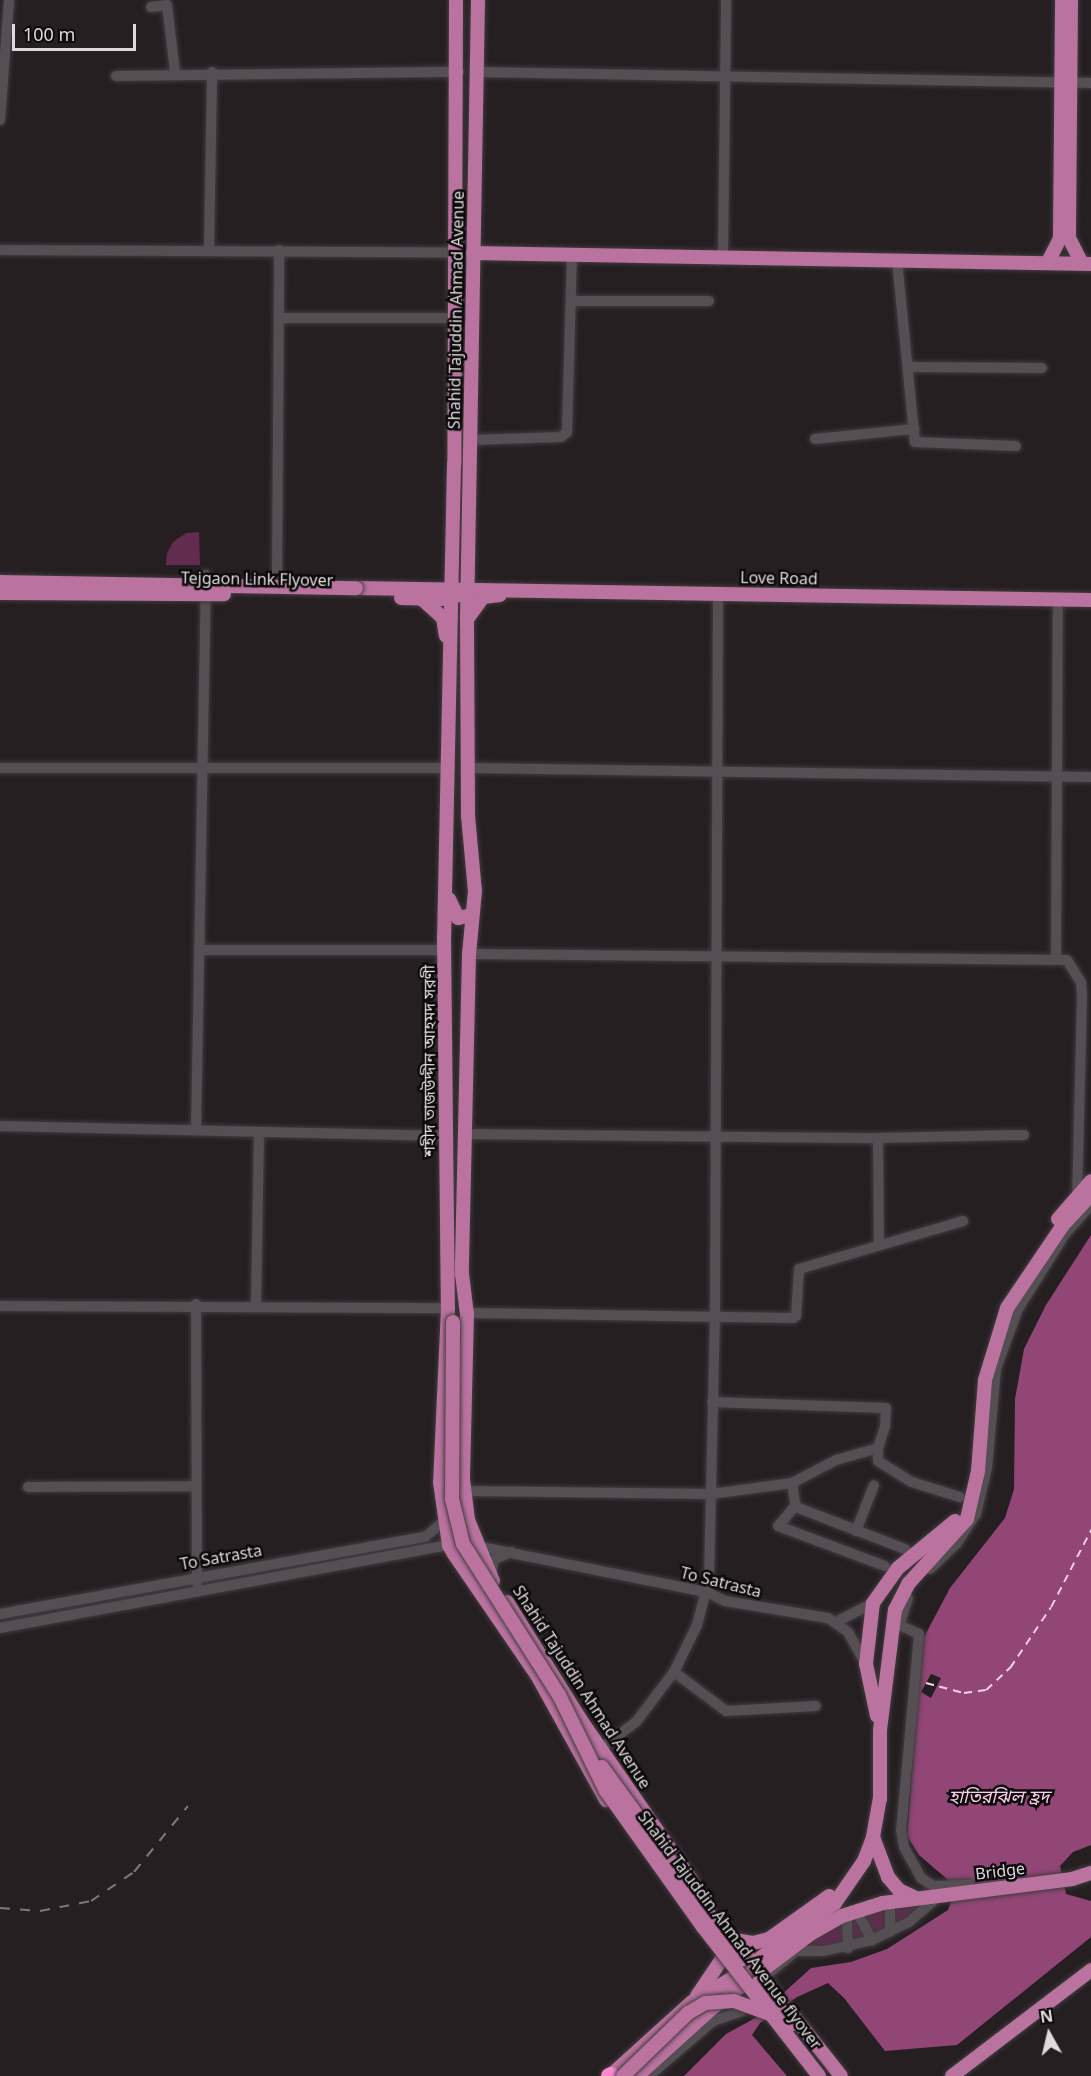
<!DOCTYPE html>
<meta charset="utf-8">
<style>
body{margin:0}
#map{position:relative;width:1091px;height:2076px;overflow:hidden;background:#251f22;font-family:"Noto Sans","Noto Sans Bengali",sans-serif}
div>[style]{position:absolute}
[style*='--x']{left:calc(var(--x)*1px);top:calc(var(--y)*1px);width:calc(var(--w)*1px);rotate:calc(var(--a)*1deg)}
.green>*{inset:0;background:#622c4f}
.water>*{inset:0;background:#914676}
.pier>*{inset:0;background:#251f22}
.ferry>*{height:1.5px;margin-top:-0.75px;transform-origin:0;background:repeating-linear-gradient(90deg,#facee7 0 8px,transparent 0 14px)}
.roads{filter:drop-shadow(0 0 2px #403b3e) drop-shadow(0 0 2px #403b3e)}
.minor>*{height:10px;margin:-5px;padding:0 5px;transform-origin:5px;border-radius:5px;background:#554e52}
.major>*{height:14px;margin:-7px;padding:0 7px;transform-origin:7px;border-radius:7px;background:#ba729f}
.highway>*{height:16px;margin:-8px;padding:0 8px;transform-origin:8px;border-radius:8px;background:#fd8ad2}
.rail>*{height:2px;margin-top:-1px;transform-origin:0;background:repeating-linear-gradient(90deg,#7e787b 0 10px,transparent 0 20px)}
.bridges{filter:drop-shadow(0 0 2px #403b3e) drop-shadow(0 0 2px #403b3e)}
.major-bridge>*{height:14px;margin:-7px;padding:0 7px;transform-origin:7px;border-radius:7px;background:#ba729f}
span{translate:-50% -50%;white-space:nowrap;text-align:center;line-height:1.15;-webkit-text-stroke:5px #0c0a0b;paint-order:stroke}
.street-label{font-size:16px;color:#ded9dc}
.water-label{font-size:18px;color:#facee7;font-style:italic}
.north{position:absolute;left:1019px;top:2004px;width:60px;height:60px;-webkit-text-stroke:4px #0c0a0b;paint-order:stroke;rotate:352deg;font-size:16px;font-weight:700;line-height:24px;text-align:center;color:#ded9dc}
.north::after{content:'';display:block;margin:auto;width:21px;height:27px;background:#ded9dc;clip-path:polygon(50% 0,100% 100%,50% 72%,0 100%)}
.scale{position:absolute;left:12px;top:24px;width:124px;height:27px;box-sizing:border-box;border:3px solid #ded9dc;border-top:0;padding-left:8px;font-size:18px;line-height:21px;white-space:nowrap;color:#ded9dc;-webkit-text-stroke:4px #0c0a0b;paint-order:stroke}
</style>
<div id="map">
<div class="green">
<div style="clip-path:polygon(199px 532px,200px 565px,166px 565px,167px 553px,173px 542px,186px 533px)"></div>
<div style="clip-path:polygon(927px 1903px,888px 1929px,849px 1943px,801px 1949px,849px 1919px,887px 1908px)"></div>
</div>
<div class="water">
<div style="clip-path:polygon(1091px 1235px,1091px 1845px,1073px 1852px,1060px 1866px,1066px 1894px,1091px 1901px,1091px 1937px,957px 2045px,885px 2051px,844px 1998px,828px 1983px,797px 1997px,760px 2023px,752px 2035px,787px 2076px,684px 2076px,726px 2034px,757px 2017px,811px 1968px,851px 1962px,887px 1949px,948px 1910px,952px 1899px,947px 1879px,919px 1855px,907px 1836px,913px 1759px,905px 1743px,923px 1639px,950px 1588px,1005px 1518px,1014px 1489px,1015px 1399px,1024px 1349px,1046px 1305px)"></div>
</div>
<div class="pier">
<div style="clip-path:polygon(931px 1674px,941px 1678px,931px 1698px,921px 1692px)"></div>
</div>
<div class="ferry">
<div style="--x:926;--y:1683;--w:39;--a:15"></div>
<div style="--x:964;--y:1693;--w:22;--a:-8"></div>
<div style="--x:986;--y:1690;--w:33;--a:-43"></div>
<div style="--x:1010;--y:1668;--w:73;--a:-56.1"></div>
<div style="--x:1051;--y:1607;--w:87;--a:-62.5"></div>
</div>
<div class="roads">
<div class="minor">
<div style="--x:151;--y:7;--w:16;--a:-7"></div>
<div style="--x:167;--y:5;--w:67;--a:83.2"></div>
<div style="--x:477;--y:72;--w:614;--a:1.03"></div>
<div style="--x:116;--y:76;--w:343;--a:-0.7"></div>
<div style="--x:0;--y:120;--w:120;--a:-85.7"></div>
<div style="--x:0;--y:250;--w:455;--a:0.3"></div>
<div style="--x:209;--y:250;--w:178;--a:-89"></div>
<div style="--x:723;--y:256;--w:256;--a:-89.3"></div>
<div style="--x:897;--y:260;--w:183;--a:84.4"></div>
<div style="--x:915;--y:442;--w:101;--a:2.3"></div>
<div style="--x:572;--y:301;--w:137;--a:0"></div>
<div style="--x:279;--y:318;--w:176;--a:0"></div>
<div style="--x:908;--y:367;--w:134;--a:0.4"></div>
<div style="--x:815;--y:439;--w:100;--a:-5.8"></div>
<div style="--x:471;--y:440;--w:90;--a:-1.9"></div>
<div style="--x:561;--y:437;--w:8;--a:-40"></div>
<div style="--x:567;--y:432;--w:177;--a:-88.4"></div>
<div style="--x:277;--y:576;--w:326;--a:-89.6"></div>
<div style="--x:0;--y:768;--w:450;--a:0"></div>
<div style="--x:468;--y:768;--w:623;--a:0.83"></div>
<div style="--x:199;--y:950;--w:245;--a:0"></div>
<div style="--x:469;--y:954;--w:598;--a:0.57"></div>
<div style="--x:1067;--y:960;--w:26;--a:58"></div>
<div style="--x:1081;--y:982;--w:15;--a:86"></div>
<div style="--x:1082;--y:997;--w:198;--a:91.4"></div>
<div style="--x:1056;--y:958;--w:358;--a:-89.7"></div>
<div style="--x:0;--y:1126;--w:446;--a:1.3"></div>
<div style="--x:196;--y:1130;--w:555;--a:-88.97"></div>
<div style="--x:466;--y:1134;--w:412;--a:0.6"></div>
<div style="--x:878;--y:1138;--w:146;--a:-1.2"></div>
<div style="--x:878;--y:1138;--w:107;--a:89.5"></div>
<div style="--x:196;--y:1304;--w:279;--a:89.8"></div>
<div style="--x:256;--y:1305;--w:173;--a:-89"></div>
<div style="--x:0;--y:1306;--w:448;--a:0.3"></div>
<div style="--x:467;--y:1313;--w:326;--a:0.9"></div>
<div style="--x:793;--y:1318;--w:4;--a:-34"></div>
<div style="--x:796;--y:1316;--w:47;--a:-86.3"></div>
<div style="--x:799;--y:1269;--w:171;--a:-16.3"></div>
<div style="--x:878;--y:1448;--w:13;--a:90"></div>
<div style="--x:878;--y:1461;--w:40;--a:32"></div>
<div style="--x:912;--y:1482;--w:50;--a:17.4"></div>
<div style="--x:792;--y:1483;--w:24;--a:81"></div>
<div style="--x:796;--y:1507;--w:117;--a:21.1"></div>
<div style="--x:28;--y:1487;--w:166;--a:-0.3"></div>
<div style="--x:463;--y:1491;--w:248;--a:0.7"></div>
<div style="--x:711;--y:1494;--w:82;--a:-7.7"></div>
<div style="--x:792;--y:1483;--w:50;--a:-27.6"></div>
<div style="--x:836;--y:1460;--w:44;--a:-15.9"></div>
<div style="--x:878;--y:1448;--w:22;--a:-72"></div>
<div style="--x:885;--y:1427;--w:19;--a:-87"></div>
<div style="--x:886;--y:1408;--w:174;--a:-178"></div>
<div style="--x:795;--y:1506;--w:26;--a:130"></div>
<div style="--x:778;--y:1526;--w:114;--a:20.5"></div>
<div style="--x:856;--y:1531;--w:49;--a:-68.6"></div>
<div style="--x:476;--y:1546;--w:236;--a:11.3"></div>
<div style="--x:707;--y:1592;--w:20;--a:27"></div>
<div style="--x:725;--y:1601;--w:104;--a:9.4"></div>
<div style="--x:828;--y:1618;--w:24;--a:35"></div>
<div style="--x:848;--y:1632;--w:37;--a:61"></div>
<div style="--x:930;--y:1569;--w:37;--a:-44"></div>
<div style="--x:957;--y:1543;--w:35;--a:-57"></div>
<div style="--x:976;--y:1514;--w:47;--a:-76.6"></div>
<div style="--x:987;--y:1468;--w:99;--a:-84.8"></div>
<div style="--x:996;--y:1369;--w:64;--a:-69.9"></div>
<div style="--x:1018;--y:1309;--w:89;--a:-57.9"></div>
<div style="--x:1065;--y:1234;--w:39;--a:-48"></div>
<div style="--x:492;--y:1574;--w:14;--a:-86"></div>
<div style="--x:493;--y:1560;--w:20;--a:-24"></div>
<div style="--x:908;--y:1598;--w:28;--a:108"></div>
<div style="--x:899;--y:1625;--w:22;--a:24"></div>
<div style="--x:919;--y:1634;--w:197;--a:95.2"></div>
<div style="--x:901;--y:1830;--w:17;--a:80"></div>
<div style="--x:904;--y:1847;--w:35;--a:61"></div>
<div style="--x:921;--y:1878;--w:15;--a:32"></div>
<div style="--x:934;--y:1886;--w:35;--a:-2"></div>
<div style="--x:0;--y:1614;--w:432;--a:-10.3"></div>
<div style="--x:425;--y:1537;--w:23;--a:-40"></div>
<div style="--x:836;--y:1622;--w:42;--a:-27.2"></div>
<div style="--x:0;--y:1628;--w:457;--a:-10.5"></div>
<div style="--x:674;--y:1672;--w:65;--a:36.9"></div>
<div style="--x:726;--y:1711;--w:90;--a:-3.2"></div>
<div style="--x:601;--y:1748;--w:44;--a:-36.6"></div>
<div style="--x:636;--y:1722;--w:63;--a:-52.8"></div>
<div style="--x:674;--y:1672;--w:52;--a:-63.9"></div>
<div style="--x:697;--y:1625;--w:48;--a:-75.4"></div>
<div style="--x:709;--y:1579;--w:264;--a:-88.7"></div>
<div style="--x:715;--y:1315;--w:721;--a:-89.76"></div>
<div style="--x:858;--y:1914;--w:30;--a:62"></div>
<div style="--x:847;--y:1918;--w:30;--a:88"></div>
<div style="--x:890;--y:1932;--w:26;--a:-90"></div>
<div style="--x:769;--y:1973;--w:35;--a:-39"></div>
<div style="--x:796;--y:1951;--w:28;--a:0"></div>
<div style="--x:824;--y:1951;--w:49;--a:-12.9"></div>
<div style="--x:872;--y:1940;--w:41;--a:-25.9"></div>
<div style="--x:909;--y:1922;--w:32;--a:-41"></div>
<div style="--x:649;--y:2076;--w:84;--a:-40.7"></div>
<div style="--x:713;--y:2021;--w:31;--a:-19"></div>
</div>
<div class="major">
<div style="--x:456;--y:0;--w:464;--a:90.2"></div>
<div style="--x:454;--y:464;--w:473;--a:91.2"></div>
<div style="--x:444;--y:937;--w:371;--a:89.4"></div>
<div style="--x:448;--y:1308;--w:174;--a:92.6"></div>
<div style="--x:440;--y:1482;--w:64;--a:81.9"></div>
<div style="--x:449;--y:1545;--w:23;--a:0"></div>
<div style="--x:478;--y:0;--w:620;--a:91.02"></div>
<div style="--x:467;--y:620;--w:196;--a:89.7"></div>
<div style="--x:468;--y:816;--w:75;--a:84.7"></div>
<div style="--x:475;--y:891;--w:63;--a:95.4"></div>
<div style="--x:469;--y:954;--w:320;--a:91.3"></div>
<div style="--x:462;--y:1274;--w:39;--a:83"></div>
<div style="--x:467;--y:1313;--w:166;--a:91.4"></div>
<div style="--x:463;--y:1479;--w:41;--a:83"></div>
<div style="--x:468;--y:1520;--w:66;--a:67.7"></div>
<div style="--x:1071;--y:0;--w:238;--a:90.5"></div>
<div style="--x:1069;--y:238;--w:27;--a:63"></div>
<div style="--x:473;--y:253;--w:618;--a:1.02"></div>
<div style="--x:1048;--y:262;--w:27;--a:-63"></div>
<div style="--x:1060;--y:238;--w:238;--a:-89.5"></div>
<div style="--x:356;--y:588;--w:735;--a:0.94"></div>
<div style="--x:401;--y:598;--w:41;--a:1.4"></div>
<div style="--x:442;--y:599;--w:17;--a:-13"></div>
<div style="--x:422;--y:599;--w:28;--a:42"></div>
<div style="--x:443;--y:618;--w:18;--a:81"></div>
<div style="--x:468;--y:618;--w:26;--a:-54"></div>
<div style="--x:483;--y:597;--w:17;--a:-7"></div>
<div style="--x:449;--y:899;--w:21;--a:65"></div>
<div style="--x:458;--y:918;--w:14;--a:-12"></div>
<div style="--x:1058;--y:1219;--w:50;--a:-49"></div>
<div style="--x:456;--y:1543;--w:7;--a:164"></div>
<div style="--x:449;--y:1545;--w:10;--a:61"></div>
<div style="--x:454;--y:1554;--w:147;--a:55.6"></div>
<div style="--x:537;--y:1675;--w:143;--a:61.1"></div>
<div style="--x:507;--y:1602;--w:138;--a:58"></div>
<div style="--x:580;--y:1719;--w:197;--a:55.3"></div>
<div style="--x:877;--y:1716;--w:53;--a:-101.9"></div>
<div style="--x:866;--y:1664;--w:61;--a:-83.5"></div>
<div style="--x:873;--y:1603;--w:43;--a:-54.5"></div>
<div style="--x:898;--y:1568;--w:74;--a:-39.5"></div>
<div style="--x:873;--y:1837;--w:43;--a:69.4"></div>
<div style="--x:888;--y:1877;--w:17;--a:50"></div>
<div style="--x:899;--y:1890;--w:19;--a:25"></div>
<div style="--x:735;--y:1940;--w:18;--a:9"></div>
<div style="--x:753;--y:1943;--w:16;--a:-14"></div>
<div style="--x:769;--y:1939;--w:74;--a:-35.6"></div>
<div style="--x:739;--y:1945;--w:61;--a:52.9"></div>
<div style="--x:697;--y:1996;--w:45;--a:-56"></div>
<div style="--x:788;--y:2009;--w:85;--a:51.7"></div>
<div style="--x:610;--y:2076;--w:110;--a:-42.1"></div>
<div style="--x:692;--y:2002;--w:51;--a:-30.6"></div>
<div style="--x:736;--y:1976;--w:123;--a:-36.4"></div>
<div style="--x:835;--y:1903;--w:51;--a:-55.4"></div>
<div style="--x:864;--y:1861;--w:26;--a:-69"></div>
<div style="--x:873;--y:1837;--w:39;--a:-80"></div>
<div style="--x:880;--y:1799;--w:69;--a:-90"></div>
<div style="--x:880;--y:1730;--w:121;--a:-82.9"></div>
<div style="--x:895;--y:1610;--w:30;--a:-63"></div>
<div style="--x:909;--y:1583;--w:86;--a:-47.8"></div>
<div style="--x:967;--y:1519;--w:49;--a:-77.1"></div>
<div style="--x:978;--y:1471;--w:91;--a:-85.6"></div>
<div style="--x:985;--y:1380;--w:75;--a:-73"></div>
<div style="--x:1007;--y:1308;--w:100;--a:-56"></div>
<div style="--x:1063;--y:1225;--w:41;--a:-47"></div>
<div style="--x:637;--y:2076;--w:98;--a:-42.1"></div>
<div style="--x:710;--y:2010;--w:124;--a:-37.1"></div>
<div style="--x:809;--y:1935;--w:38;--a:-30"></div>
<div style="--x:842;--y:1916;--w:43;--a:-17.6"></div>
<div style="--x:883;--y:1903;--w:191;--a:-7.2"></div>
<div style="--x:1072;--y:1879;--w:20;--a:-18"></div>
<div style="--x:952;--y:2076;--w:175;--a:-37.3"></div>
</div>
<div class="highway">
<div style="--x:609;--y:2076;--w:2;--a:-27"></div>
</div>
</div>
<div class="rail">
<div style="--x:0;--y:1908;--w:40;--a:4.3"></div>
<div style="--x:40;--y:1911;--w:52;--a:-11.1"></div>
<div style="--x:91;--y:1901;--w:52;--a:-34"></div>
<div style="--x:134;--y:1872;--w:85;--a:-50.7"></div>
</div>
<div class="bridges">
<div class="major-bridge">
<div style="--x:0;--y:582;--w:356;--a:1"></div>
<div style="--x:0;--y:593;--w:224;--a:0.3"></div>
<div style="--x:453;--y:1322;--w:177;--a:90.3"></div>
<div style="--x:452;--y:1499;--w:46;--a:76.3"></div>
<div style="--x:463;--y:1544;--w:179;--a:57.6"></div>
<div style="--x:559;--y:1695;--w:107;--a:63.9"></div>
<div style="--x:606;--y:1791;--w:167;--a:54.5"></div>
<div style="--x:703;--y:1927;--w:189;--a:52.1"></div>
<div style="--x:602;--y:1767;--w:238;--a:54"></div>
<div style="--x:759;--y:1982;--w:54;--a:51"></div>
<div style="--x:623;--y:2076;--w:91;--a:-44.1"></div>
<div style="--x:688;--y:2013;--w:20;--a:-30"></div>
<div style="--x:705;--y:2003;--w:29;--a:-4"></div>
<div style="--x:734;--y:2001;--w:38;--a:20"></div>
</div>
</div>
<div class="street-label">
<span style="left:456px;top:310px;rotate:-89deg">Shahid Tajuddin Ahmad Avenue</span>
<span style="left:779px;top:578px;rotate:1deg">Love Road</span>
<span style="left:257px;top:579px;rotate:1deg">Tejgaon Link Flyover</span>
<span style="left:429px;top:1061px;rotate:-90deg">শহীদ তাজউদ্দীন আহমদ সরণী</span>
<span style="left:221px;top:1557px;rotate:-10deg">To Satrasta</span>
<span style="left:721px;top:1582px;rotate:14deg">To Satrasta</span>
<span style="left:582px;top:1687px;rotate:57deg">Shahid Tajuddin Ahmad Avenue</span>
<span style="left:1000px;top:1871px;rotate:-7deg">Bridge</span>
<span style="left:730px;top:1930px;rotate:53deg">Shahid Tajuddin Ahmad Avenue flyover</span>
</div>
<div class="water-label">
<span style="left:999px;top:1796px">হাতিরঝিল হ্রদ</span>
</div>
<div class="north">N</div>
<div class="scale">100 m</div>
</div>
